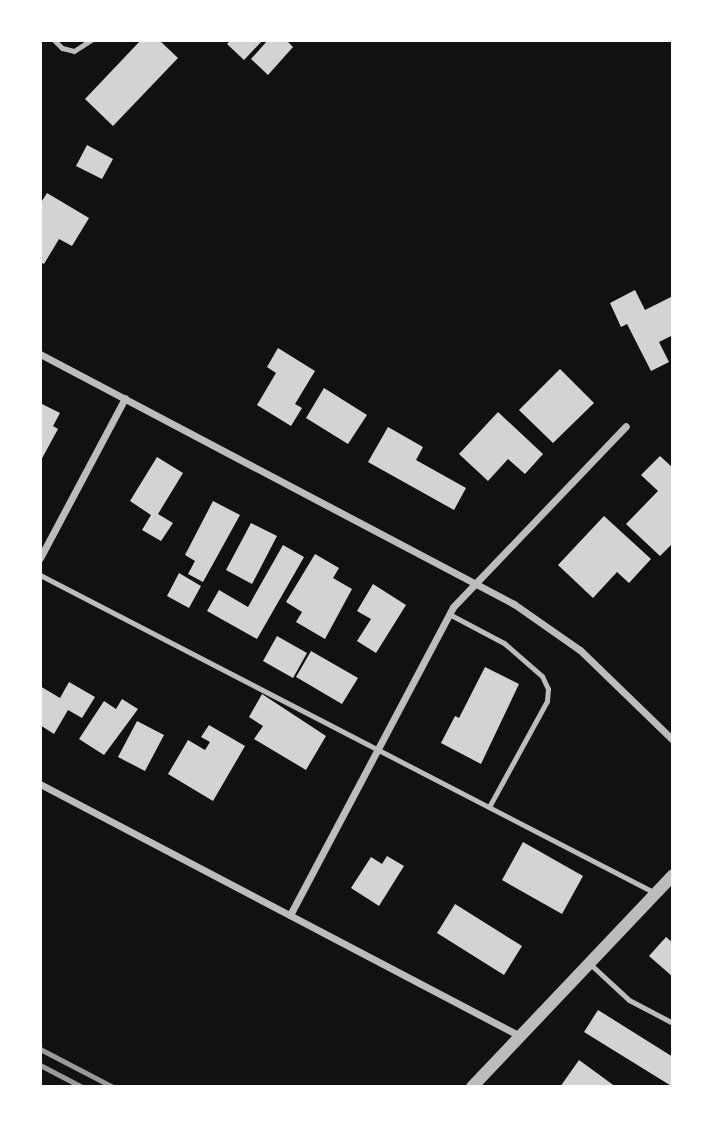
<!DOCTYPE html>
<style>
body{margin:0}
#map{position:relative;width:713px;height:1127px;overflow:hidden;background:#111;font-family:Overpass,sans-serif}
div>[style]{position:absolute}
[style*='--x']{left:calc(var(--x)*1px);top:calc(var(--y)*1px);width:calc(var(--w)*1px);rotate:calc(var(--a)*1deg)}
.building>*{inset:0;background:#d3d3d3}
.service>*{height:5px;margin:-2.5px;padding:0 2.5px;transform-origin:2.5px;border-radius:2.5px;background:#bcbcbc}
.minor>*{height:7px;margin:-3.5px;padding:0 3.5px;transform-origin:3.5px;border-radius:3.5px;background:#bcbcbc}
.tertiary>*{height:12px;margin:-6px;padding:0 6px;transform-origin:6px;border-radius:6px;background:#bcbcbc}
.rail>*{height:5px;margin:-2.5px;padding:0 2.5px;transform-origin:2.5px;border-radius:2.5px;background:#9a9a9a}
span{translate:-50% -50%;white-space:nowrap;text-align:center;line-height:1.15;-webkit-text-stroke:5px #fff;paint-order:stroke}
.frame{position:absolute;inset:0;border:42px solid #fff;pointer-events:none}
</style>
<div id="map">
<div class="building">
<div style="clip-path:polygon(141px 40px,159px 40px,178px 58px,113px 126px,85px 99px)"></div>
<div style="clip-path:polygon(231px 40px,263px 40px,244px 60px,227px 44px)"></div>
<div style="clip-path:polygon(268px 40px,286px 40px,293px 47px,268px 75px,251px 59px)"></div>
<div style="clip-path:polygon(87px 145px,113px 159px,102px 179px,76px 166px)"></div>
<div style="clip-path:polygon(47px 193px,89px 218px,72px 246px,59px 239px,44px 264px,40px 262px,40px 204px)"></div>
<div style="clip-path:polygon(635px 290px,645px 310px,673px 296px,673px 335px,659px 342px,669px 362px,651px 371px,627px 324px,621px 327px,610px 303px)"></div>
<div style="clip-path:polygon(278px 348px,315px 371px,295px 404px,302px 408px,291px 426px,257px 405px,276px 373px,267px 367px)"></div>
<div style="clip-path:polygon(560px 369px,594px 403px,553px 443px,519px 410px)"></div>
<div style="clip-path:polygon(324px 388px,367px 415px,348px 444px,306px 418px)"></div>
<div style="clip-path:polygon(40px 403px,60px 413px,53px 426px,58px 429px,40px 462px)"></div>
<div style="clip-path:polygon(498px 412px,543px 454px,525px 474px,508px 459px,488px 481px,459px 454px)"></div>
<div style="clip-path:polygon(388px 427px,423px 447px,416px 460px,466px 488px,454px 510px,368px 462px)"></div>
<div style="clip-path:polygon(660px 456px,673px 468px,673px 543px,660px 556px,626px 524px,658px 491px,641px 475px)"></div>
<div style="clip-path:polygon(157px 457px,183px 473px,158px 514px,173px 523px,161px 541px,142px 530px,151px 515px,130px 501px)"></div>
<div style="clip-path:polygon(213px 501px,240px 515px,203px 582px,188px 574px,195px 561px,185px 555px)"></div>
<div style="clip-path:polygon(604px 516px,651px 559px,629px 583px,617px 572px,593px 598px,558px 565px)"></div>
<div style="clip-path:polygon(251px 523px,277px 536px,252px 584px,226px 570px)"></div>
<div style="clip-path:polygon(283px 545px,304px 557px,257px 639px,207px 611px,219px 590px,248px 607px)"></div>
<div style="clip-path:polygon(315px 554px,339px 568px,333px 578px,352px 589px,325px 639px,296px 622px,302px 612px,286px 602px)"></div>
<div style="clip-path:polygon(179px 573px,201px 586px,189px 608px,167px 596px)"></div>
<div style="clip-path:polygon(373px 584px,406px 605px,376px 653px,357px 641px,371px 619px,357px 611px)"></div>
<div style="clip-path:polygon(277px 636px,307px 653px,293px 678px,263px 661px)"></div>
<div style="clip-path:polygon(311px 651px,358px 678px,342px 704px,296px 677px)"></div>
<div style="clip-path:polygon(485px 667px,519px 684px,481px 764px,441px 743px,455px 716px,459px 718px)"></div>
<div style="clip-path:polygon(69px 682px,95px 697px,82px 718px,68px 710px,54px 734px,40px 725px,40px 686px,60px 698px)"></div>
<div style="clip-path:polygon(262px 694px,326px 736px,306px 770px,254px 739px,263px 726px,249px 717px)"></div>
<div style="clip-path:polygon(122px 699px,138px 709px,104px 755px,79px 739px,104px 701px,116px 709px)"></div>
<div style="clip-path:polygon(137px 721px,164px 735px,145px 771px,118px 757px)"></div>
<div style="clip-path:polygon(209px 725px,245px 746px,213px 801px,168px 774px,188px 740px,205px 750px,210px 742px,201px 737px)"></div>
<div style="clip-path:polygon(523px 842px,583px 876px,562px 914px,502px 880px)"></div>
<div style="clip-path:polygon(387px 856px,404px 866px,379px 906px,351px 888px,371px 857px,382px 864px)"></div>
<div style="clip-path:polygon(455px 904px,522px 946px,504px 975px,437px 933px)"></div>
<div style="clip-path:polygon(666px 937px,673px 943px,673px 977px,649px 956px)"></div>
<div style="clip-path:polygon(598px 1010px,673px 1057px,673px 1087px,584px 1032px)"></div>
<div style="clip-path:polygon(579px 1060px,616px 1087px,560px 1087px)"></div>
</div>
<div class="service">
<div style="--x:54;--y:40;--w:11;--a:45"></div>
<div style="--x:62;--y:48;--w:12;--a:14"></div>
<div style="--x:74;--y:51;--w:20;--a:-33"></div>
<div style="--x:40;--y:575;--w:692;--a:27.34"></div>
<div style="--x:449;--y:614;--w:62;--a:27.8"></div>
<div style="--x:504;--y:643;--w:50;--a:41"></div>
<div style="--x:542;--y:676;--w:14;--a:65"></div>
<div style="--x:548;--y:689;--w:12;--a:95"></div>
<div style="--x:547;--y:701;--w:121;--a:118.7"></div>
<div style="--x:589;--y:963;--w:54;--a:42.8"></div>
<div style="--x:629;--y:1000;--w:50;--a:27.6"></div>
</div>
<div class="minor">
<div style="--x:40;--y:354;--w:536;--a:27.81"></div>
<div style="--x:514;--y:604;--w:80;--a:34.9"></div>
<div style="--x:580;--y:650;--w:129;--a:44.1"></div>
<div style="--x:40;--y:558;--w:181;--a:-62"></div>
<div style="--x:40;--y:784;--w:542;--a:27.7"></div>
<div style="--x:290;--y:915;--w:348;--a:-62.1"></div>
<div style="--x:453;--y:607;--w:250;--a:-46.3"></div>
</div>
<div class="tertiary">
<div style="--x:472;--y:1087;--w:292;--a:-46.5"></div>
</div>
<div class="rail">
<div style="--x:40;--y:1049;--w:82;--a:27.5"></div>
<div style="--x:40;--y:1065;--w:47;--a:27.6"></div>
</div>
<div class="frame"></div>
</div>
